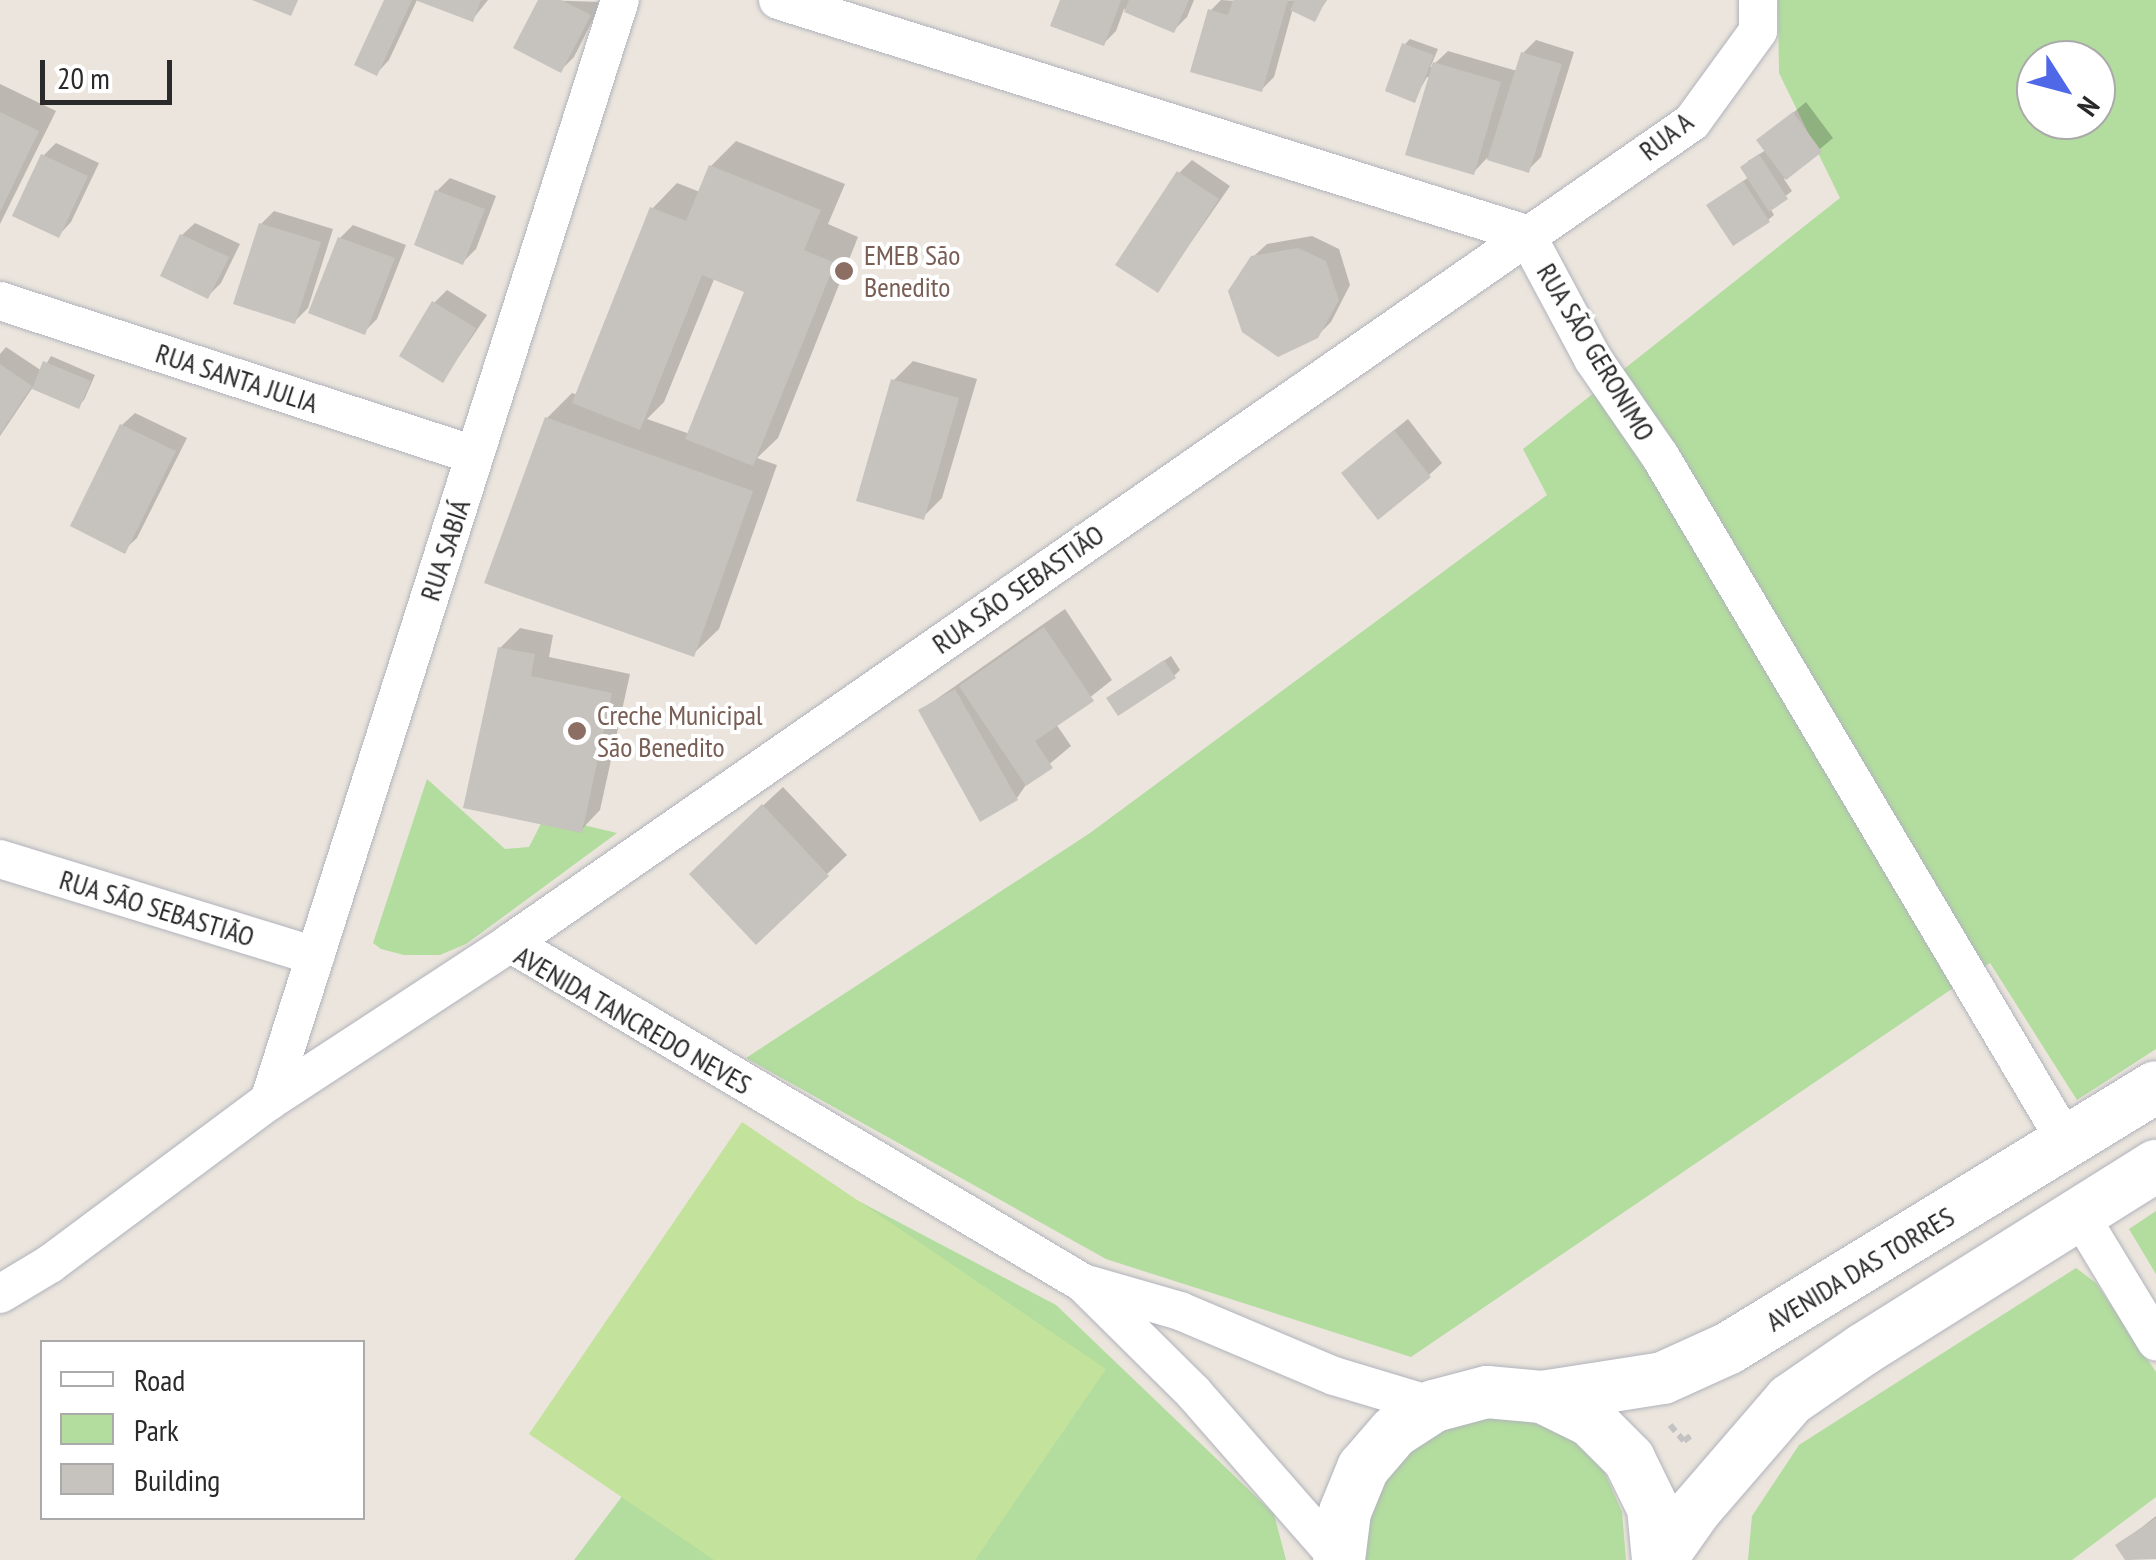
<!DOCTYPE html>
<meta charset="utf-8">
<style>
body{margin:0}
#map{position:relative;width:2156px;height:1560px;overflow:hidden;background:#ebe5dd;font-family:"PT Sans Narrow",sans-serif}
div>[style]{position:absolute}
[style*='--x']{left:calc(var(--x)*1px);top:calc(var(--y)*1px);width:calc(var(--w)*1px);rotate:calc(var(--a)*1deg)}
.green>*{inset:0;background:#b3dc9f}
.pitch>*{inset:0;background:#c3e29c}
.shadow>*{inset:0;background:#0003}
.building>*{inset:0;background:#c6c2bd}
.path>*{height:6px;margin-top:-3px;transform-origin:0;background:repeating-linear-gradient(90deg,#c3c3c3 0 8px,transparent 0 13px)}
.roads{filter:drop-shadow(0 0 2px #b1b3bc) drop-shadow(0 0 2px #b1b3bc)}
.minor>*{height:38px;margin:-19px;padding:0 19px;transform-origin:19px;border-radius:19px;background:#fff}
.secondary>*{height:52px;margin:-26px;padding:0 26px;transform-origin:26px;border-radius:26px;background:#fff}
.dots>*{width:28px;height:28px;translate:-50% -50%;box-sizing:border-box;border:5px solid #fff;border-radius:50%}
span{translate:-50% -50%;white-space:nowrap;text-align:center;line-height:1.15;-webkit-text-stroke:8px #fff;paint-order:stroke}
.street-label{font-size:28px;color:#2a2a2a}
.education-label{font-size:28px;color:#785e54}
.left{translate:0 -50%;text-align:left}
.legend{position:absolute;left:40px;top:1340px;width:325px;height:180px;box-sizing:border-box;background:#fff;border:2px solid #aaa;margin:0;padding:12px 18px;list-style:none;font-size:30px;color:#2a2a2a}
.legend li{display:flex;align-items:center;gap:20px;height:50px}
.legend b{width:50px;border:2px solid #aaa}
.north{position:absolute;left:2016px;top:40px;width:100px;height:100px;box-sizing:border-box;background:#fff;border:2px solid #aaa;border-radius:50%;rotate:126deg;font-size:28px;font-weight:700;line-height:40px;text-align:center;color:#2a2a2a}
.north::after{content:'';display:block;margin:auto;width:35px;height:45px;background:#4e68e7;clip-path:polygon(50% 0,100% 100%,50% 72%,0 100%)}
.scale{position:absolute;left:40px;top:60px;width:132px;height:45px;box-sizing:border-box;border:5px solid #2a2a2a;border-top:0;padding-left:12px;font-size:30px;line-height:35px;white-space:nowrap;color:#2a2a2a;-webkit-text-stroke:8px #fff;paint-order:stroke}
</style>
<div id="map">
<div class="green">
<div style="clip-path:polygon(evenodd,1778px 0,2156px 0,2156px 1049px,2077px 1100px,1990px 963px,1411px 1357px,1106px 1259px,746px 1058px,1090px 833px,1547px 495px,1523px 449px,1840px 198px,1779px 73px,1778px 0,2036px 60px,2096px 60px,2096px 120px,2036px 120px,2036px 60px)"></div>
<div style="clip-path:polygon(427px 779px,505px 849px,529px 847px,545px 816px,617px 833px,466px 944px,440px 955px,404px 955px,381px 949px,373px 943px)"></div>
<div style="clip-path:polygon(849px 1196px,1056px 1305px,1274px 1514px,1286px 1560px,574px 1560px)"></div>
<div style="clip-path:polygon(2156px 1211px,2156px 1274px,2129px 1229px)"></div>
<div style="clip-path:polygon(2076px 1268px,2096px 1283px,2156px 1372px,2156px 1497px,2072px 1560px,1748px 1560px,1752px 1516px,1799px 1445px)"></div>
<div style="clip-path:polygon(1446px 1416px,1536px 1417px,1574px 1439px,1604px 1471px,1622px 1512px,1626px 1560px,1350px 1560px,1372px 1472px)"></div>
</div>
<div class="pitch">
<div style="clip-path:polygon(742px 1122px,1106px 1369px,975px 1560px,714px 1560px,529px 1434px)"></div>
</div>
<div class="shadow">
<div style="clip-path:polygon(387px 0,417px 0,389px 60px,377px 73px)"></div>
<div style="clip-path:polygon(421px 0,488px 0,472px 20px)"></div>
<div style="clip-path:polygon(541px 0,602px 2px,574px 57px,561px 70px)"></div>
<div style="clip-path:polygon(1062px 0,1194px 0,1187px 17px,1174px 30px,1124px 9px,1116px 31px,1104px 43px)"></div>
<div style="clip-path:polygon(1221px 0,1235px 1px,1327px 0,1314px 19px,1293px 8px,1274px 77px,1261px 90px,1210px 11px)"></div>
<div style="clip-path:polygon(1410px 39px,1438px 49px,1430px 68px,1448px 51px,1517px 71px,1523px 53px,1536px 40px,1574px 52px,1541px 157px,1528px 170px,1487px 158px,1473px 173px,1431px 78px,1427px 77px,1414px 100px,1405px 44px)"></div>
<div style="clip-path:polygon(0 84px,56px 111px,0 224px)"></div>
<div style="clip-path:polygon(1806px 102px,1833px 138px,1784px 179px,1792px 191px,1770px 208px,1774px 215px,1768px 220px,1715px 200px,1749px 177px,1748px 161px,1766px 150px,1759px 141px)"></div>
<div style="clip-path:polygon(evenodd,736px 141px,845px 184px,828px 224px,858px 237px,778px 438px,757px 458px,777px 465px,719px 629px,693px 654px,547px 418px,572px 393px,578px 395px,652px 209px,677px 183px,700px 192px,711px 166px,736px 141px,715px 277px,747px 290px,690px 434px,647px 419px,664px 402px,715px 277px)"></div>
<div style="clip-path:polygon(56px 143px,99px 163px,71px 222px,59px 235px,43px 156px)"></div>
<div style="clip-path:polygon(1192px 160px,1230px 186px,1158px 290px,1179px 173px)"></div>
<div style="clip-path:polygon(450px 178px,496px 196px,476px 249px,463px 262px,437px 191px)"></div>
<div style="clip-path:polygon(274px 211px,333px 229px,308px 308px,295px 321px,261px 224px)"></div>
<div style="clip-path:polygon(195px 223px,240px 244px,221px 283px,208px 296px,182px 235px)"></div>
<div style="clip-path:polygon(353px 225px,406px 245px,377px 319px,364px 332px,340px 238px)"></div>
<div style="clip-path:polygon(1312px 236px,1339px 249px,1350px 285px,1331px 322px,1317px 336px,1253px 257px,1267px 244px)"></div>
<div style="clip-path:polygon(447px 290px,487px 315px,443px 380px,434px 303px)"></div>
<div style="clip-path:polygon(6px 347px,42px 371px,51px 356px,95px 375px,84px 400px,78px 406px,33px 387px,0 436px,0 354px)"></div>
<div style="clip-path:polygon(913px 361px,977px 379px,942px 498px,923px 517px,894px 380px)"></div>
<div style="clip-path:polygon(135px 413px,187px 438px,137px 538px,124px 550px,122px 425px)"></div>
<div style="clip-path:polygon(1408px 419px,1442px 463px,1429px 475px,1357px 460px)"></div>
<div style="clip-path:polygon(1065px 609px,1112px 680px,1056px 724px,1071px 746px,1028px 782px,1017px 798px,921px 710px)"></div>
<div style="clip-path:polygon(520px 628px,553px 635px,549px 657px,630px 674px,600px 810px,581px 830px,500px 648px)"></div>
<div style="clip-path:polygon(1171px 656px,1180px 670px,1174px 676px,1115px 693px)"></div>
<div style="clip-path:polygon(783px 787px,847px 855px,756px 942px,711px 854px)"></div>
<div style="clip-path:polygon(2156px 1516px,2156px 1556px,2128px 1560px,2118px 1546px)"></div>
</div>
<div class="building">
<div style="clip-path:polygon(252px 0,298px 0,291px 16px)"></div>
<div style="clip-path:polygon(384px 0,412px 0,377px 76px,354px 65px)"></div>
<div style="clip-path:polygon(415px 0,481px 0,473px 22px)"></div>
<div style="clip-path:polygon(538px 0,561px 0,591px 15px,561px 73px,513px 48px)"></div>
<div style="clip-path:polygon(1060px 0,1121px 0,1104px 46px,1050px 26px)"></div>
<div style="clip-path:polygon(1129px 0,1189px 0,1174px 33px,1124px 12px)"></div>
<div style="clip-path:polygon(1233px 0,1288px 0,1262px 92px,1190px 72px,1208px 9px,1228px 15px)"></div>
<div style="clip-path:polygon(1295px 0,1326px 0,1315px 22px,1290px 10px)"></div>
<div style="clip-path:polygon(1402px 43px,1434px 55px,1415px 103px,1385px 91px)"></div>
<div style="clip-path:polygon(1521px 52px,1562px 64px,1529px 173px,1487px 160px)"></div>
<div style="clip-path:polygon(1433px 62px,1501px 82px,1474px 175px,1405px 155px)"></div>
<div style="clip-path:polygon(0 112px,39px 131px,0 212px)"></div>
<div style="clip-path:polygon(1793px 112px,1822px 152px,1786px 180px,1756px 140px)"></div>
<div style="clip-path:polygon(41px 154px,88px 176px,59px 238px,12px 216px)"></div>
<div style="clip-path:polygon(1759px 154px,1788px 199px,1769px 212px,1740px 167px)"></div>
<div style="clip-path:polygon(709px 165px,821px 210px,804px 250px,835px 263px,753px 466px,685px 439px,744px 292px,702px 275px,640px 430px,572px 403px,650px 207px,686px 221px)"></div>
<div style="clip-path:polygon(1177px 171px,1219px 199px,1158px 293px,1115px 265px)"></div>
<div style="clip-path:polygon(1743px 181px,1770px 222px,1733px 246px,1706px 205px)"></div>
<div style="clip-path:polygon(435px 190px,485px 209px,463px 265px,414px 245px)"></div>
<div style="clip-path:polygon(259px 223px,321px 242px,295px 324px,233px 304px)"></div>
<div style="clip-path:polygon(180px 234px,229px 257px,208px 299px,160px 276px)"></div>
<div style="clip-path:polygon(338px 237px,395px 258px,365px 335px,308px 313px)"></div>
<div style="clip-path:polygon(1298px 248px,1326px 261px,1339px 300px,1318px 338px,1278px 357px,1242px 332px,1228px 291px,1251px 256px)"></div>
<div style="clip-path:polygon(432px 301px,476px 328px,443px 383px,399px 356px)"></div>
<div style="clip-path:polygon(43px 361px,91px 381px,79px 409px,32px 389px)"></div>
<div style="clip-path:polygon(0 364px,32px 386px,0 434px)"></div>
<div style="clip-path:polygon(891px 379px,959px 398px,924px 520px,856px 501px)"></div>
<div style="clip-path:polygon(545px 417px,753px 491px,694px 657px,484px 583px)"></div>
<div style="clip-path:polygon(120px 424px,176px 451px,125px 554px,70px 526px)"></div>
<div style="clip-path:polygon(1394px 430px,1431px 477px,1378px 520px,1341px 473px)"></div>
<div style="clip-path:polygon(1044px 627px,1094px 701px,1035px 741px,1053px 768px,1026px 786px,959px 686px)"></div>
<div style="clip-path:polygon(498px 647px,535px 654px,531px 676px,612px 693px,582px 833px,463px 808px)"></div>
<div style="clip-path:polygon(1164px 660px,1176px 678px,1118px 716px,1106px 698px)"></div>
<div style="clip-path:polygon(955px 689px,1018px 800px,980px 822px,918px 710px)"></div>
<div style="clip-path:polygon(762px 804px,829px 876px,756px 945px,689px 874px)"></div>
<div style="clip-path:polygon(2156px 1518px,2156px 1559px,2125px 1560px,2115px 1545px)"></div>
</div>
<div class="path">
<div style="--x:1670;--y:1425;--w:21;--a:49"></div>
<div style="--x:1684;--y:1441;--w:11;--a:-38"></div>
</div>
<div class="roads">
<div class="minor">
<div style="--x:778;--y:0;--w:784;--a:17.37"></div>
<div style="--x:1526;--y:234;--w:142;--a:61.8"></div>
<div style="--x:1593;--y:359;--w:118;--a:55.4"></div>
<div style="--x:1660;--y:456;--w:799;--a:59.36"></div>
<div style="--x:0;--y:301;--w:499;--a:18"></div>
<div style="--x:0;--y:859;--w:330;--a:17.1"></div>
<div style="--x:510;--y:943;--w:1439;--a:-34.78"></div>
<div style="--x:1692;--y:122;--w:112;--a:-54"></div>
<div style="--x:1758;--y:31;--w:31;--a:-90"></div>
<div style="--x:269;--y:1101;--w:1156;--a:-72.32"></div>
<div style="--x:2079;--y:1214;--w:149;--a:58.8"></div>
<div style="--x:1090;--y:1285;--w:94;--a:16.1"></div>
<div style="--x:1180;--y:1311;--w:167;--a:22.9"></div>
<div style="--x:1334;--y:1376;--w:104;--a:16.7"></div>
<div style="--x:0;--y:1294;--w:58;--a:-31"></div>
<div style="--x:50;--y:1264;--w:273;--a:-36.7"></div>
<div style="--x:269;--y:1101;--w:288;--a:-33.2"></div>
<div style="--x:510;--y:943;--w:666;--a:30.68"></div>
<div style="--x:1083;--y:1283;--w:155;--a:44.7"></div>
<div style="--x:1193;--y:1392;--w:222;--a:48.8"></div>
</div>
<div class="secondary">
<div style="--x:1542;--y:1397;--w:55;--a:26.1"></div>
<div style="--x:1591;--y:1421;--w:54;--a:45"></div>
<div style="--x:1629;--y:1459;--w:55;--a:63.9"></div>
<div style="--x:1653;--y:1508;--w:52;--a:84.5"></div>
<div style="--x:1339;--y:1560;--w:48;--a:-82.9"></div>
<div style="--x:1345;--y:1512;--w:48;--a:-67.8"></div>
<div style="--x:1363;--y:1468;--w:48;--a:-49.3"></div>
<div style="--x:1394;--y:1432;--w:48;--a:-33"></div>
<div style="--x:1434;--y:1406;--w:55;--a:-14.8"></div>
<div style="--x:1487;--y:1392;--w:55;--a:5.2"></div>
<div style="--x:1542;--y:1397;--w:122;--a:-8.9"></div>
<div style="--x:1663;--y:1378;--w:72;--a:-24.4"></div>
<div style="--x:1729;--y:1348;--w:500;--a:-31.43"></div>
<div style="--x:1660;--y:1560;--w:62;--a:-54.8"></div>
<div style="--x:1696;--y:1509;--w:144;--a:-49.2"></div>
<div style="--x:1790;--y:1400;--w:90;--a:-34.6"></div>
<div style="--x:1864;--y:1349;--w:345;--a:-32.1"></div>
</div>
</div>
<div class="dots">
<div style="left:844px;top:271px;background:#8d6e63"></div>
<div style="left:577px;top:731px;background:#8d6e63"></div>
</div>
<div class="street-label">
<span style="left:1666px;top:136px;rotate:-38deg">RUA A</span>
<span style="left:1596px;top:352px;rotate:59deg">RUA SÃO GERONIMO</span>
<span style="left:237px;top:378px;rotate:18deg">RUA SANTA JULIA</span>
<span style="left:445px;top:550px;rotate:-72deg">RUA SABIÁ</span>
<span style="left:1018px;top:589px;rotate:-35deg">RUA SÃO SEBASTIÃO</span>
<span style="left:157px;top:908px;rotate:17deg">RUA SÃO SEBASTIÃO</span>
<span style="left:633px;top:1020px;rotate:30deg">AVENIDA TANCREDO NEVES</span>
<span style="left:1860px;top:1269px;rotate:-31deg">AVENIDA DAS TORRES</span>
</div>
<div class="education-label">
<span class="left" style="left:864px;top:271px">EMEB São<br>Benedito</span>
<span class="left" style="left:597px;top:731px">Creche Municipal<br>São Benedito</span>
</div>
<ul class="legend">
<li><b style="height:12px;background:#fff"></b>Road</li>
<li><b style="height:28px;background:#b3dc9f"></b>Park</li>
<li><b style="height:28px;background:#c6c2bd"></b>Building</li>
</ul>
<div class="north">N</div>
<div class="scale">20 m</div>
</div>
